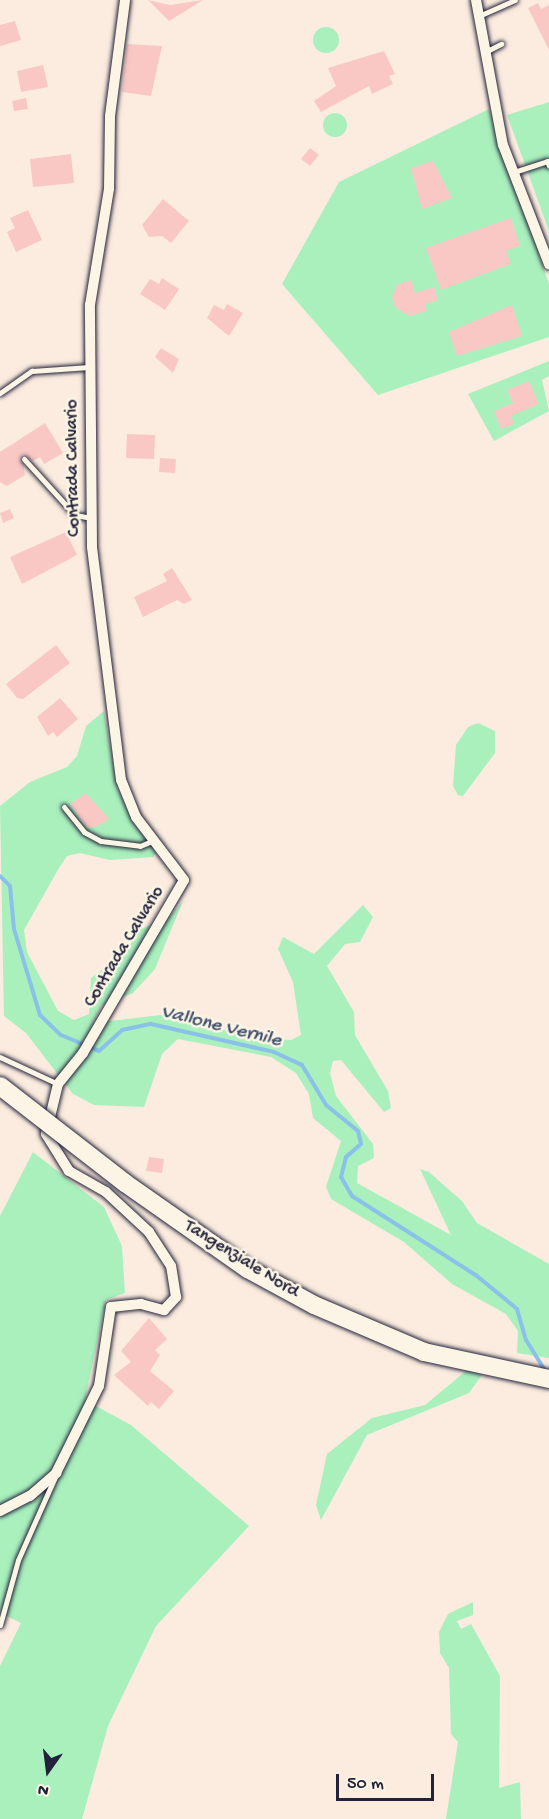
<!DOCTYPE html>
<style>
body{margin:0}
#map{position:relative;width:549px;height:1819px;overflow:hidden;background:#fbecdf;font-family:"Gochi Hand",sans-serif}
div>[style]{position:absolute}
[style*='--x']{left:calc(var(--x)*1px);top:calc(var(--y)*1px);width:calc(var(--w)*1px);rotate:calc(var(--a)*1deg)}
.green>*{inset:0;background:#a9f0bd}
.round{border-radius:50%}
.stream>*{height:4px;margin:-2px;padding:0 2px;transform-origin:2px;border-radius:2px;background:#8bc1e9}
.building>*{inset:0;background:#f9c8c5}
.roads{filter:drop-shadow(0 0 2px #22223b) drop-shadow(0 0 2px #22223b)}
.lane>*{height:5px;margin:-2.5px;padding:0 2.5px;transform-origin:2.5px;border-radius:2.5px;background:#fcf5e5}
.street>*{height:10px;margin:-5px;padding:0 5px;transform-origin:5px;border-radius:5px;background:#fcf5e5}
.bridges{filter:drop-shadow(0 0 2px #22223b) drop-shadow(0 0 2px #22223b)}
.primary-bridge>*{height:18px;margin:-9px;padding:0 9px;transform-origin:9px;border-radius:9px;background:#fcf5e5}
span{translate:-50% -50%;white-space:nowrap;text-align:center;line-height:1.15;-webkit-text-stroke:5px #fcf5e5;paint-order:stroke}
.street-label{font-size:18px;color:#22223b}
.water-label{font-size:20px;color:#42526f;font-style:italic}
.north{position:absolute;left:18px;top:1741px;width:60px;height:60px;-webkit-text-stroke:4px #fcf5e5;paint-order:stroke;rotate:194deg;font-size:16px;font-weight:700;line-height:24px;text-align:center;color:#22223b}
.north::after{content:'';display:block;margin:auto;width:21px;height:27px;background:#22223b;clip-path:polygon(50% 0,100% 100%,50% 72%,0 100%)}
.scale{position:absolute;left:336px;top:1774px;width:98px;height:27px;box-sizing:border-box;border:3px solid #22223b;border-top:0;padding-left:8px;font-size:18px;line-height:21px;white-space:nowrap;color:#22223b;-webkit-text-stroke:4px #fcf5e5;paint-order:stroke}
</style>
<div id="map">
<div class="green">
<div class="round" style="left:313px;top:27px;width:26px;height:26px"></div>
<div style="clip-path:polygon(549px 102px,549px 231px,507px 115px)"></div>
<div style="clip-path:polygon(489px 109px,549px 284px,549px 337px,378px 395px,282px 284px,339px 182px)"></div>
<div class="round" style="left:323px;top:113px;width:24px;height:24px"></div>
<div style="clip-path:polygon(549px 361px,549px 376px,542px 380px,549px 411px,494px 441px,468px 394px)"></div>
<div style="clip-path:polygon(104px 711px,118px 791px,158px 851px,153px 857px,110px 860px,80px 853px,67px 856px,59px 868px,24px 930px,27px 952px,58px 1011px,74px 1020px,89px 1014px,91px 978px,124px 954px,139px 930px,170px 916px,183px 901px,155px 969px,133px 993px,101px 1006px,93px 1023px,161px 1015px,258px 1038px,291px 1040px,301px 1035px,293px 982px,278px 949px,283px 937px,314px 954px,363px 905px,373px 917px,360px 942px,345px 944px,327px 966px,354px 1012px,355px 1035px,388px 1091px,391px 1108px,384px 1112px,341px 1060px,333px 1061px,330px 1073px,336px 1096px,373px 1144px,374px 1158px,358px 1166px,357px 1183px,451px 1235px,420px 1169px,429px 1172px,462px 1201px,477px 1223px,549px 1264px,549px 1358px,517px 1353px,518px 1331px,506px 1314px,452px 1284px,404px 1242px,331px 1199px,326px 1187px,341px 1141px,313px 1118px,309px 1094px,296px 1073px,271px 1057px,178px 1039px,162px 1054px,144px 1107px,94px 1105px,73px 1094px,26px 1033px,4px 1016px,0 806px,30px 782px,67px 767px,77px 756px,86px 726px)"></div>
<div style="clip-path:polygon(478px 723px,495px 731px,495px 753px,463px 796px,458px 795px,453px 786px,456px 745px,468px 727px)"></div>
<div style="clip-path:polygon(33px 1152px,104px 1207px,122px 1246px,125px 1293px,106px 1300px,85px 1400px,131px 1425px,249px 1526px,156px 1626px,108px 1726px,82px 1819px,0 1819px,0 1666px,21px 1623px,0 1613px,0 1216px)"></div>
<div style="clip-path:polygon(467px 1370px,482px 1375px,469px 1393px,367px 1435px,321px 1520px,316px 1505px,327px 1454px,372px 1418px,425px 1405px)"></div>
<div style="clip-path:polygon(473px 1602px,473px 1615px,457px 1621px,461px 1629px,471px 1624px,500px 1676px,499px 1788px,520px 1782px,521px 1819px,446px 1819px,458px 1742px,451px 1734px,449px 1668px,440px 1653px,439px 1632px,448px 1614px)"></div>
</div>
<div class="stream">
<div style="--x:0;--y:876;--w:14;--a:45"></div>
<div style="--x:10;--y:886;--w:43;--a:84.7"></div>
<div style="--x:14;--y:929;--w:90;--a:73.2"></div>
<div style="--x:40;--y:1015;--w:29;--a:44"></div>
<div style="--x:61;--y:1035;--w:41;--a:22.8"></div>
<div style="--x:99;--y:1051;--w:31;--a:-42"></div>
<div style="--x:122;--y:1030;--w:30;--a:-12"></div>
<div style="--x:151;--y:1024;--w:126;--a:12.8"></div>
<div style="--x:274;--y:1052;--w:31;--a:25"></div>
<div style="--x:302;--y:1065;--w:47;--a:59"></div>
<div style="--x:326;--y:1105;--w:41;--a:39.1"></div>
<div style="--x:358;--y:1131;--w:13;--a:77"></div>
<div style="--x:361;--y:1144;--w:20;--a:139"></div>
<div style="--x:346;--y:1157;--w:21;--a:104"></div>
<div style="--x:341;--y:1177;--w:22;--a:60"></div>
<div style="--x:352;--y:1196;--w:148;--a:32.6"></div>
<div style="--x:477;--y:1276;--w:52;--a:39.5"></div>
<div style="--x:517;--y:1309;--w:32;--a:74"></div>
<div style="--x:526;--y:1340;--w:38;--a:58"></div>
</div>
<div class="building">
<div style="clip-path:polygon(148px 0,170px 5px,203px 0,169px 21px)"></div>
<div style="clip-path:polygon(538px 3px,541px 9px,549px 5px,549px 50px,528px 8px)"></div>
<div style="clip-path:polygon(15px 21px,21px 40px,0 46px,0 25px)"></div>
<div style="clip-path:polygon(127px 44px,162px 46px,151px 96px,122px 92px)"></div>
<div style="clip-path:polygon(384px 51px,395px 74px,389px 76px,393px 84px,372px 94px,369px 86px,321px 112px,314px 101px,336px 86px,328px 68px)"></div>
<div style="clip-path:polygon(43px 65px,48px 87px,21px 92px,17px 71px)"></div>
<div style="clip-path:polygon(26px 98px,28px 109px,14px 111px,12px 101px)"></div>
<div style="clip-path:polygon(310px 148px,319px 155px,310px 166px,301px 159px)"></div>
<div style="clip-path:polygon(71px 154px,74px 183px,33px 187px,30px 159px)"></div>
<div style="clip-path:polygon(433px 161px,452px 198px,422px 209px,411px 168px)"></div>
<div style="clip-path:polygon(163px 199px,189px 221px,171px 243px,162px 236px,149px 237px,142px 225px)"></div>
<div style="clip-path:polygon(28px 210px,42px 240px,16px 252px,7px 232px,15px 228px,10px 218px)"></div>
<div style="clip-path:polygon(511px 218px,520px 246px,506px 251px,511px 264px,441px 290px,426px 248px)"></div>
<div style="clip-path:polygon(162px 278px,179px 289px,165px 310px,140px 294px,150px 279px,159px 284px)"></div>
<div style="clip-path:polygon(411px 280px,415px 293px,434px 287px,438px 300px,425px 304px,427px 311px,410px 316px,395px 307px,392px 297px,397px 285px)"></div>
<div style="clip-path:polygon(227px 304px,243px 313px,229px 336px,207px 318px,214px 305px,224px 310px)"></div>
<div style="clip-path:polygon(512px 305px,522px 336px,457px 356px,449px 332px)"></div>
<div style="clip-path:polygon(161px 348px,179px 359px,173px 373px,155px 357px)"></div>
<div style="clip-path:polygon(529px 381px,539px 404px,511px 416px,514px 424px,501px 429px,494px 411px,513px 403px,507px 390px)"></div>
<div style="clip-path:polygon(45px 423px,63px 453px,44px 464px,40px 457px,33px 461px,22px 454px,25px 475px,7px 486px,0 482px,0 452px)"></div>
<div style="clip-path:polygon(127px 434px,155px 435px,154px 459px,126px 458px)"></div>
<div style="clip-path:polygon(160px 458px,176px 459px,175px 473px,159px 472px)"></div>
<div style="clip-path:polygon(10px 509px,14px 518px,3px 523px,0 513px)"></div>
<div style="clip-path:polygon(66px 532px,77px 555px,22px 584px,10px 557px)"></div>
<div style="clip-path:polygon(172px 568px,192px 600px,184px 604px,177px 600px,143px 617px,134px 597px,167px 581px,163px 574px)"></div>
<div style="clip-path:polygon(56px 645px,70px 663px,23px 699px,17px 698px,6px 684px)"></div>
<div style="clip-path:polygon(60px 698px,78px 719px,57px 737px,53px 732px,48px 736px,37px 717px)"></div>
<div style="clip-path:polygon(86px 793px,109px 819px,96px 827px,87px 828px,70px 804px)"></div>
<div style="clip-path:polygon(149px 1157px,164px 1159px,162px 1173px,146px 1171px)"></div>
<div style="clip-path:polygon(149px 1318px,167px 1339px,155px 1350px,160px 1355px,150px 1371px,174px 1391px,159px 1409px,151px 1402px,148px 1406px,114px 1375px,131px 1362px,121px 1351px)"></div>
</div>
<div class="roads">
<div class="lane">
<div style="--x:481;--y:15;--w:37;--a:-24"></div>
<div style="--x:487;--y:51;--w:16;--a:-27"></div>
<div style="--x:514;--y:172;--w:35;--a:-18"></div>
<div style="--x:547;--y:161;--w:5;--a:68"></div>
<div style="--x:0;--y:393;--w:39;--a:-35"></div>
<div style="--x:32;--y:371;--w:57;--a:-4"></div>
<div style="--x:24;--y:459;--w:76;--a:47.7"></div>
<div style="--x:75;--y:515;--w:17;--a:10"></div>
<div style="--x:64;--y:807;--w:32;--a:51"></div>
<div style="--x:84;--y:832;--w:19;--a:28"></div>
<div style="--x:101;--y:841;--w:39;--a:7"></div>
<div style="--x:140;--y:846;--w:15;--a:-23"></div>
<div style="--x:0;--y:1057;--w:64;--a:25"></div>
<div style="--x:0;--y:1625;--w:67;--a:-74.5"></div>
<div style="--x:18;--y:1560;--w:91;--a:-66"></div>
</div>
<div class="street">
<div style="--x:476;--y:0;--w:147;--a:79.5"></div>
<div style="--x:503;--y:145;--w:128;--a:68.9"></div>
<div style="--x:0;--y:1511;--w:34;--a:-27"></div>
<div style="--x:30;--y:1496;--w:35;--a:-41"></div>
<div style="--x:56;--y:1473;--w:97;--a:-63.7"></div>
<div style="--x:99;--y:1386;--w:80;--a:-81.4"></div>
<div style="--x:111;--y:1307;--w:30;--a:-6"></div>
<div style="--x:141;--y:1304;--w:24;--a:15"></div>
<div style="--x:164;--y:1310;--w:18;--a:-47"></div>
<div style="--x:176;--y:1297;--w:31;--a:-99"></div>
<div style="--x:171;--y:1266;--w:40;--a:-122.9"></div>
<div style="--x:149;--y:1232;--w:59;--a:-137.1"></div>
<div style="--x:106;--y:1192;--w:43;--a:-150.4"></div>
<div style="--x:69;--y:1171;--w:44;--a:-121.9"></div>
<div style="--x:46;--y:1134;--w:51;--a:-76.5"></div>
<div style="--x:58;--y:1084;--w:40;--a:-51"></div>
<div style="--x:83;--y:1053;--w:200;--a:-59.7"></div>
<div style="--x:184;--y:880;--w:79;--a:-127.3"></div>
<div style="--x:136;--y:817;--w:40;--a:-112"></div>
<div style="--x:121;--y:780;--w:235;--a:-97.1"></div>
<div style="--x:92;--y:547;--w:242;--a:-90.5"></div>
<div style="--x:90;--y:305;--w:118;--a:-80.7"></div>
<div style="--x:109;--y:189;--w:73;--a:-89.2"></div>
<div style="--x:110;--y:116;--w:117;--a:-82.6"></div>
</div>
</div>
<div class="bridges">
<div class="primary-bridge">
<div style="--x:0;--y:1086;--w:158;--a:37.8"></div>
<div style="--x:125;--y:1183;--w:150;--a:35"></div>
<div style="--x:248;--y:1269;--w:75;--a:28.6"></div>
<div style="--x:314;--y:1305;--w:120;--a:23.1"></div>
<div style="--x:424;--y:1352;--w:128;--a:12.2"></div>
</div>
</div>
<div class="street-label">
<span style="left:74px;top:468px;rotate:-91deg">Contrada Calvario</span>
<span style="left:125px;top:947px;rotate:-59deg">Contrada Calvario</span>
<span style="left:241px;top:1260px;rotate:32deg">Tangenziale Nord</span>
</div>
<div class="water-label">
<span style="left:221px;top:1027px;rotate:14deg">Vallone Vernile</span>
</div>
<div class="north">N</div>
<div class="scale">50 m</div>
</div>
